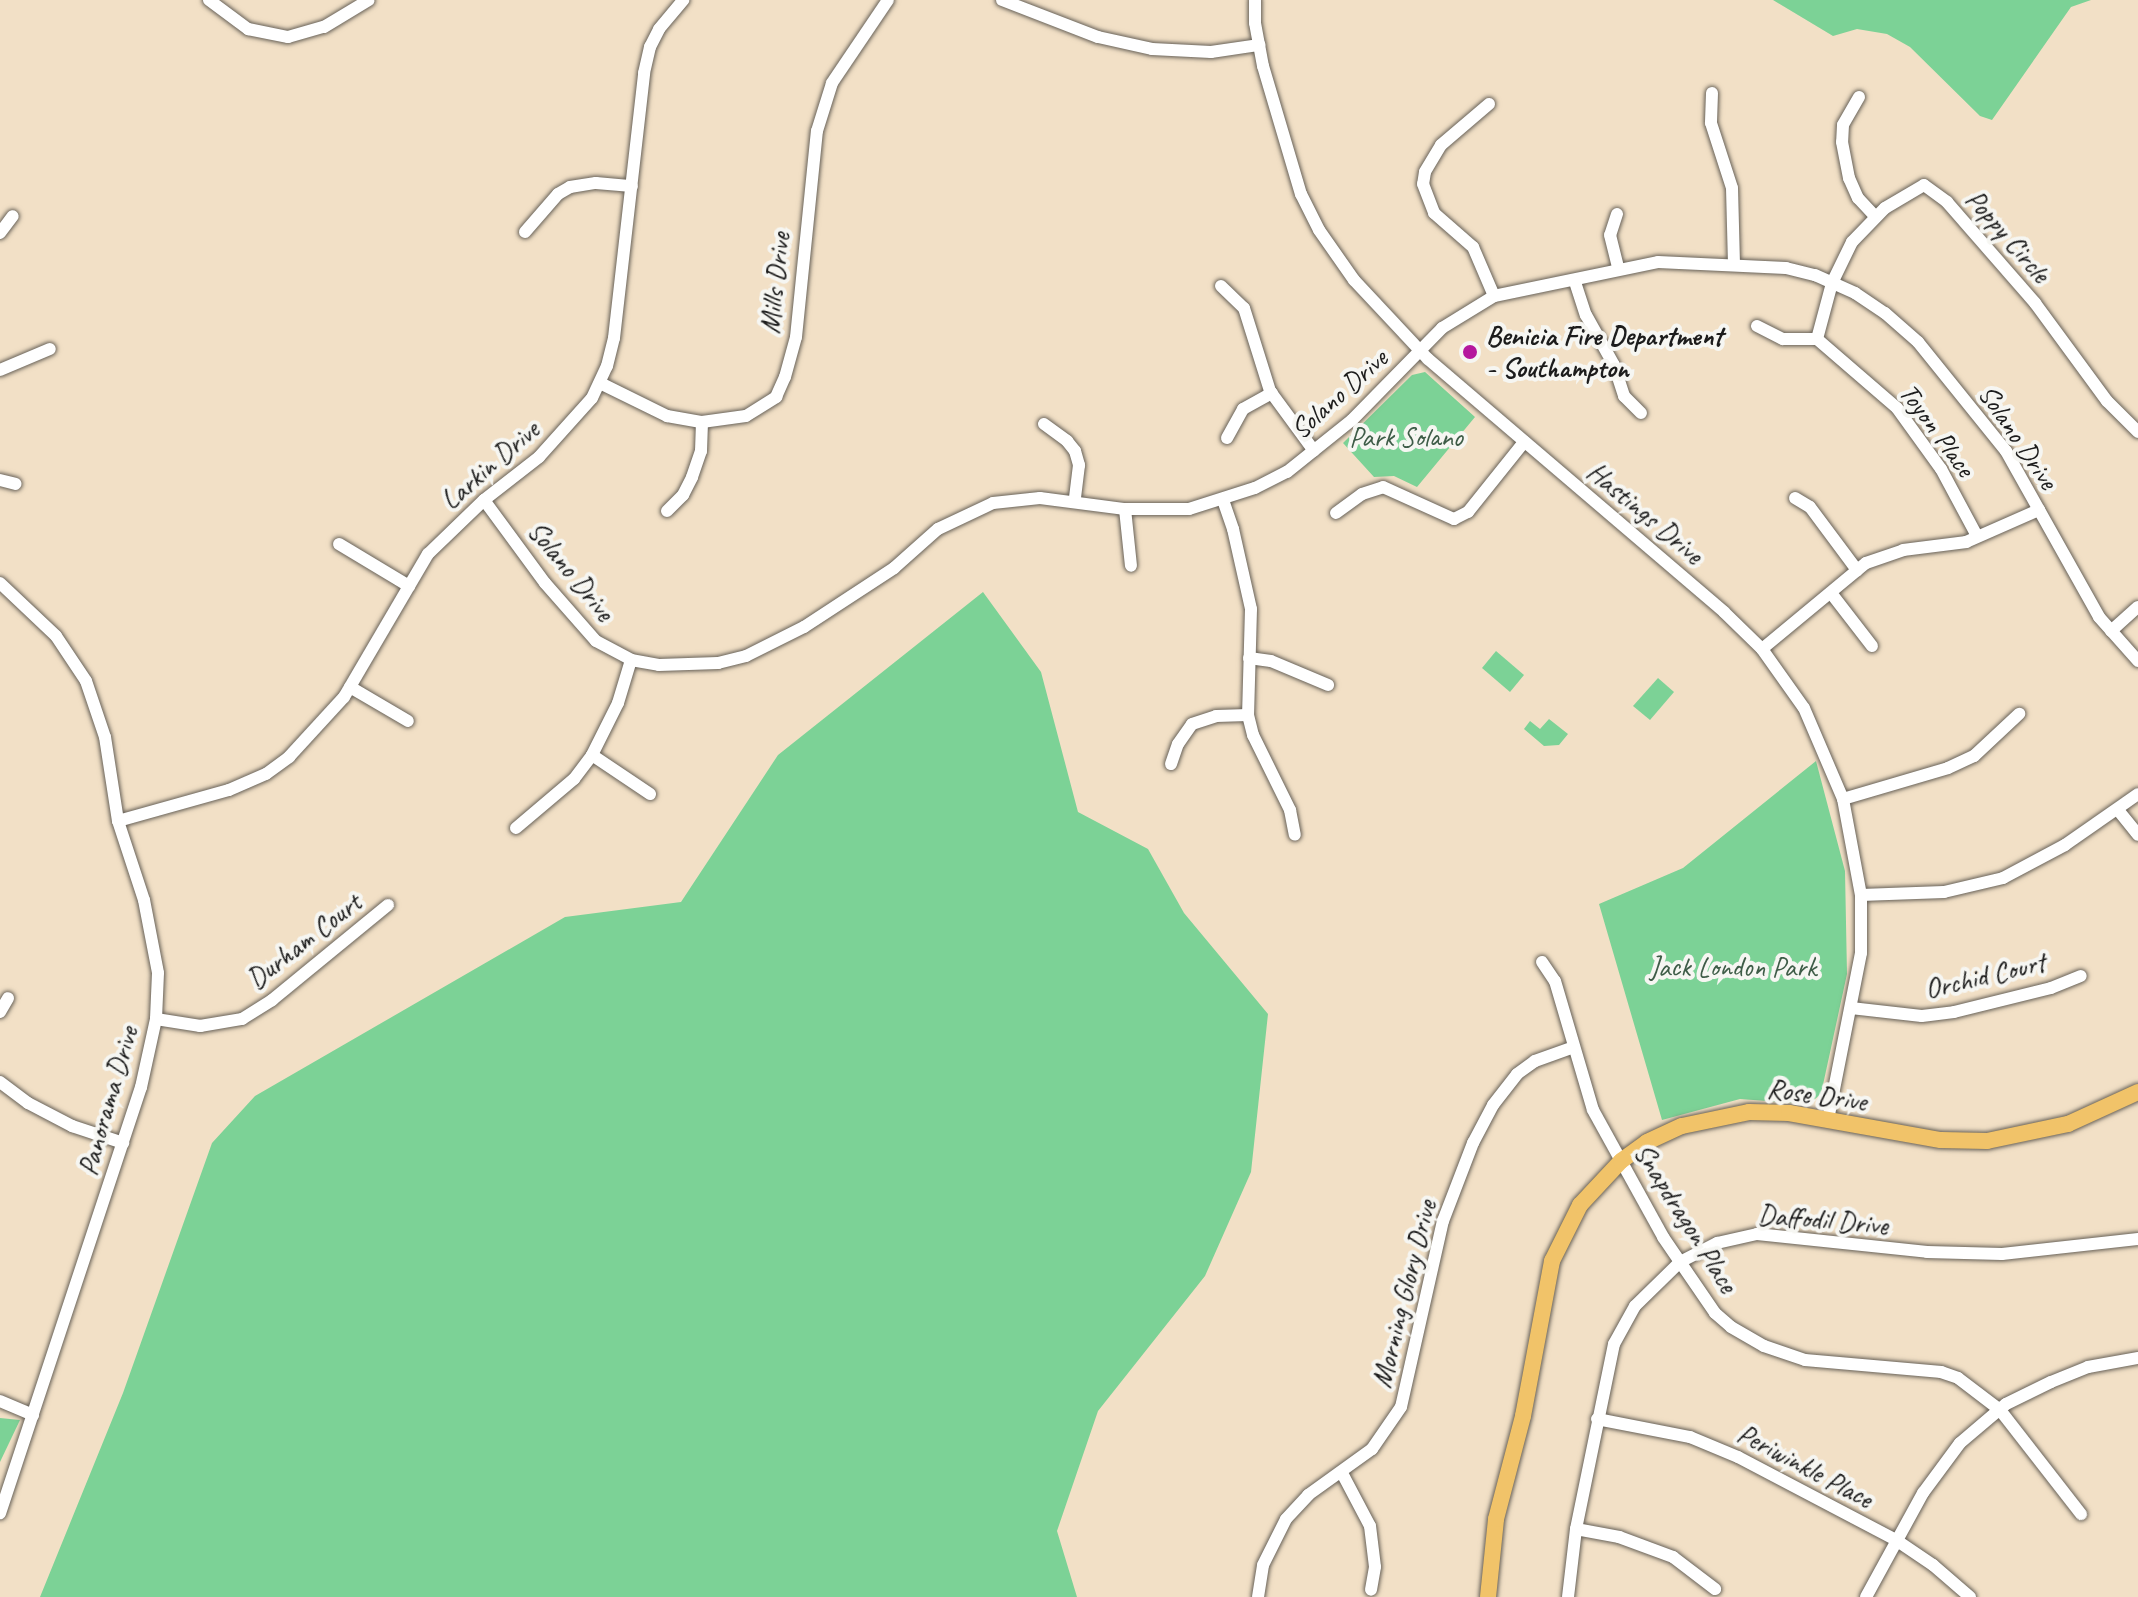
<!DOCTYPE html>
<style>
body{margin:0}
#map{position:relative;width:2138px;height:1597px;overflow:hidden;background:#f2e0c6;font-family:Caveat,sans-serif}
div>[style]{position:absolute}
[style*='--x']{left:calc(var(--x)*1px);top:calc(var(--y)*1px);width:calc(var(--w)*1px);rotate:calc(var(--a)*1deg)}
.green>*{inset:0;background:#7cd296}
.roads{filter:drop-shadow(0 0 2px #676158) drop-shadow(0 0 2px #676158)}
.minor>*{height:12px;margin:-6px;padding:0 6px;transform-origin:6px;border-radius:6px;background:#fff}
.major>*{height:16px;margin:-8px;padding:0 8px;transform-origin:8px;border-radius:8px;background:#f1c369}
.dots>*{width:22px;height:22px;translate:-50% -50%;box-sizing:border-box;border:4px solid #f6f6f2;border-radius:50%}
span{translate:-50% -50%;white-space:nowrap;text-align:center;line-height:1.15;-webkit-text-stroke:8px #f6f6f2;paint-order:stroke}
.street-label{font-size:28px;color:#1c1c1c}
.poi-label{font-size:28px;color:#1c1c1c;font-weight:700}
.left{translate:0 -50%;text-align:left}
.park-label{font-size:28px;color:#3e5c47}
</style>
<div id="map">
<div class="green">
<div style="clip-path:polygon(1773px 0,2091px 0,2071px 7px,1992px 120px,1980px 116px,1910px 47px,1887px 34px,1857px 29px,1833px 36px)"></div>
<div style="clip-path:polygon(1425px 372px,1475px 417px,1417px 487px,1394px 476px,1374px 477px,1343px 443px,1412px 375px)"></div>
<div style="clip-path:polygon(983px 592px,1041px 672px,1078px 812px,1148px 849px,1184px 913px,1268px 1014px,1251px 1172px,1205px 1276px,1098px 1411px,1057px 1531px,1077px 1597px,40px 1597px,123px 1393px,212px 1143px,255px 1096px,565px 917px,681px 902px,778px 755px)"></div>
<div style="clip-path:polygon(1496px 651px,1524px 675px,1510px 692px,1482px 668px)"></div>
<div style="clip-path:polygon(1658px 678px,1674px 692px,1650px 720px,1633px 706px)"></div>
<div style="clip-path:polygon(1549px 719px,1568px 734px,1559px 745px,1544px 746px,1524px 729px,1530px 721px,1540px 729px)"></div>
<div style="clip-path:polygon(1816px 761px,1845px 871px,1847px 974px,1821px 1094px,1809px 1104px,1740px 1099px,1662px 1120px,1599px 904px,1683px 868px)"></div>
<div style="clip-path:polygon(0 1418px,20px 1420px,0 1462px)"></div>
</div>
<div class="roads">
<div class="minor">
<div style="--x:209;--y:0;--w:49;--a:36.6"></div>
<div style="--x:248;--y:29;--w:41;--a:11.3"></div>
<div style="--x:288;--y:37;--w:37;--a:-16"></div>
<div style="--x:324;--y:27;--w:52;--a:-31"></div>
<div style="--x:1002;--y:0;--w:103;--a:21.1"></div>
<div style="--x:1098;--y:37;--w:55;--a:12.5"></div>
<div style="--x:1152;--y:49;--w:59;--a:2.9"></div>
<div style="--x:1211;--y:52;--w:49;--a:-8.3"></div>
<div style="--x:1255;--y:0;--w:23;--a:90"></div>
<div style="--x:1255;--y:23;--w:44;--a:79.5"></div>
<div style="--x:1263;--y:66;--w:134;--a:73.5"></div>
<div style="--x:1301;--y:194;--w:40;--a:63.4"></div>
<div style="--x:1319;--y:230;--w:61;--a:55"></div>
<div style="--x:1354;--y:280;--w:108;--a:46.9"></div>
<div style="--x:1428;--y:359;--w:389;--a:40.5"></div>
<div style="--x:1724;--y:612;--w:53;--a:44.2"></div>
<div style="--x:1762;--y:649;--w:72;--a:54.6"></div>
<div style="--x:1804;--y:708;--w:99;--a:66.8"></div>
<div style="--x:1843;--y:799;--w:98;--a:79.4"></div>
<div style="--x:1861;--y:895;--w:58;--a:90"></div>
<div style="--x:1861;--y:953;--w:170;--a:101.2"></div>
<div style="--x:1712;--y:93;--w:30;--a:92"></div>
<div style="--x:1711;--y:123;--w:68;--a:72.1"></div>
<div style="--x:1732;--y:188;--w:76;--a:88.5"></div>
<div style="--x:1859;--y:97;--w:32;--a:120"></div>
<div style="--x:1843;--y:125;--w:17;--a:93"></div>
<div style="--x:1842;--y:142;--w:37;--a:79"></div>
<div style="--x:1849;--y:178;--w:22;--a:66"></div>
<div style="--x:1858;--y:198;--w:26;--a:47"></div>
<div style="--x:1489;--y:104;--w:63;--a:139.5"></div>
<div style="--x:1441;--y:145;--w:31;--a:121"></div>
<div style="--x:1425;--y:172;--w:12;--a:99"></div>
<div style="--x:1423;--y:184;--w:31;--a:69"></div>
<div style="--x:1434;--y:213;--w:52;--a:41.1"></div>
<div style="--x:1473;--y:247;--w:53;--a:66.8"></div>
<div style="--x:1617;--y:214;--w:22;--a:108"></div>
<div style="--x:1610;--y:235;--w:34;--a:76"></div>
<div style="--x:525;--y:232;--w:50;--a:-49"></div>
<div style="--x:558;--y:194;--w:14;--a:-30"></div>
<div style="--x:570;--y:187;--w:26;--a:-9"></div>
<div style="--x:596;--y:183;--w:36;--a:5"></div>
<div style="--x:0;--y:233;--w:21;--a:-53"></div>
<div style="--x:1575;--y:282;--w:35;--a:72"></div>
<div style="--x:1586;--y:315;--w:57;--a:60.8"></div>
<div style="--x:1614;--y:365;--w:33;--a:72"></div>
<div style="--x:1624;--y:396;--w:24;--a:45"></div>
<div style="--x:1221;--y:286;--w:32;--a:44"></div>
<div style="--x:1244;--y:308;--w:87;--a:72.6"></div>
<div style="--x:1270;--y:391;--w:74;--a:53.7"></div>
<div style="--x:1757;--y:326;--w:29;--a:27"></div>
<div style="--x:1783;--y:339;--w:34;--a:0"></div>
<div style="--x:0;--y:370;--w:54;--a:-22.8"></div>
<div style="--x:600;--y:383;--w:75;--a:26.2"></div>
<div style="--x:667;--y:416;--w:36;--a:10"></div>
<div style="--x:702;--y:422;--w:44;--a:-7.8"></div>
<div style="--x:746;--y:416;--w:36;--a:-32"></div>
<div style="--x:776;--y:397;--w:22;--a:-66"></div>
<div style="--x:785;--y:377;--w:41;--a:-74.6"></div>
<div style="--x:796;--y:337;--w:207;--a:-84.2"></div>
<div style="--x:817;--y:131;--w:50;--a:-72.6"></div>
<div style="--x:832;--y:83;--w:100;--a:-56"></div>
<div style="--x:1044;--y:424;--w:29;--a:36"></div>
<div style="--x:1067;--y:441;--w:13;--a:51"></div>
<div style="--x:1075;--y:451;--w:15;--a:74"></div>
<div style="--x:1079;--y:465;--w:35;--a:97"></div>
<div style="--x:1227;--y:438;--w:33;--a:-61"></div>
<div style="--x:1243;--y:409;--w:33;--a:-29"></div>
<div style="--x:0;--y:480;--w:16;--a:14"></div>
<div style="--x:1795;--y:498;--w:17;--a:31"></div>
<div style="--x:1810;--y:507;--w:79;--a:53.3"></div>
<div style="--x:484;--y:500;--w:103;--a:53.7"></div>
<div style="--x:545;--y:583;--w:77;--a:48.7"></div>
<div style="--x:596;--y:641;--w:40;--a:28"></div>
<div style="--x:631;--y:660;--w:28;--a:10"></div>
<div style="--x:659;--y:665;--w:59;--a:-1.9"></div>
<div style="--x:718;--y:663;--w:29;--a:-14"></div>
<div style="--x:746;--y:656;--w:65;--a:-26.6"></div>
<div style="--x:804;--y:627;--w:108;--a:-33.2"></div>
<div style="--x:894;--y:568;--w:59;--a:-41.6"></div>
<div style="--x:938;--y:529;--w:61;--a:-25.3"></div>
<div style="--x:993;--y:503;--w:47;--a:-6.1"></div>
<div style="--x:1040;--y:498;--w:86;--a:7.4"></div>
<div style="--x:1125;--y:509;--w:64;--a:0"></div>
<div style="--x:1189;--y:509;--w:69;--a:-17.7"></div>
<div style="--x:1255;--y:488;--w:36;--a:-27"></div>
<div style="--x:1287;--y:472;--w:83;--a:-38.7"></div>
<div style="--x:1352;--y:420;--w:129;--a:-45.6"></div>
<div style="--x:1442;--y:328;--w:61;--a:-31.6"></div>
<div style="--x:1494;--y:296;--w:167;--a:-11.7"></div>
<div style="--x:1658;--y:262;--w:128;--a:2.7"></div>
<div style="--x:1786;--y:268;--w:30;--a:14"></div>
<div style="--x:1815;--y:275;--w:44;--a:24.2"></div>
<div style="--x:1855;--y:293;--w:36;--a:34"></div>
<div style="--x:1885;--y:313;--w:44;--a:41.3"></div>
<div style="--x:1918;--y:342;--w:140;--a:51.1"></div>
<div style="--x:2006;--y:451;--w:190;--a:60.7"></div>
<div style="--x:2099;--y:617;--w:59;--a:48.4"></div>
<div style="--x:1223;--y:500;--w:31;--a:71"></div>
<div style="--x:1233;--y:529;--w:82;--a:77.3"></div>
<div style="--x:1251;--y:609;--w:106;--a:91.6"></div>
<div style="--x:1248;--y:715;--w:21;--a:76"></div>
<div style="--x:1253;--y:735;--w:84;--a:63.7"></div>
<div style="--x:1290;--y:810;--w:25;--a:79"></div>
<div style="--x:1125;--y:509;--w:57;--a:84"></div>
<div style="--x:667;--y:511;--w:23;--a:-45"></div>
<div style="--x:683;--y:495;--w:20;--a:-63"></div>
<div style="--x:692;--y:477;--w:28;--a:-71"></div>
<div style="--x:701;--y:451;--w:29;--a:-88"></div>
<div style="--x:1336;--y:513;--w:32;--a:-36"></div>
<div style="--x:1362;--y:494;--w:22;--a:-18"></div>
<div style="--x:1383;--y:487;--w:78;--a:24.3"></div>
<div style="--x:1454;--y:519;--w:16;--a:-27"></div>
<div style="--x:1468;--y:512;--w:90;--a:-51.3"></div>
<div style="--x:1977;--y:536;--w:76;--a:-118.2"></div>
<div style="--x:1941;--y:469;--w:75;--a:-125.8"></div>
<div style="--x:1897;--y:408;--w:106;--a:-139.2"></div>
<div style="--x:1817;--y:339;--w:58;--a:-75"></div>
<div style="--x:1832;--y:283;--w:46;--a:-64"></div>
<div style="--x:1852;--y:242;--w:47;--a:-45.9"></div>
<div style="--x:1885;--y:208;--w:45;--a:-30.5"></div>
<div style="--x:1924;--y:185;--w:29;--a:36"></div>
<div style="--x:1947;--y:202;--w:134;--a:48.9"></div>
<div style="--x:2035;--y:303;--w:122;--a:53.7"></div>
<div style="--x:2107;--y:401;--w:44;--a:45"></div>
<div style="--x:339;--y:544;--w:82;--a:31"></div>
<div style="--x:0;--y:583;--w:77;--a:43.4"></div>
<div style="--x:56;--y:636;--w:54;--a:56.3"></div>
<div style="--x:86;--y:681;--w:59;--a:71.3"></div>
<div style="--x:105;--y:737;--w:85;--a:81.2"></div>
<div style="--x:118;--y:821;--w:83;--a:71.8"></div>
<div style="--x:144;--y:900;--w:74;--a:79.1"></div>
<div style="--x:158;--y:973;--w:46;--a:92.5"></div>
<div style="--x:156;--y:1019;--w:70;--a:102.4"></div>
<div style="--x:141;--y:1087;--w:449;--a:108.3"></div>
<div style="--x:1831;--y:593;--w:67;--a:52.3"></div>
<div style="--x:2111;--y:631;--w:36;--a:-42"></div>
<div style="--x:1762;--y:649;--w:135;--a:-39.6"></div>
<div style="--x:1866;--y:563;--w:39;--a:-19"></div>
<div style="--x:1903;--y:550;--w:64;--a:-7.2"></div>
<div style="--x:1966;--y:542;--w:80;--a:-23.7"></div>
<div style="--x:1249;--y:658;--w:22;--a:8"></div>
<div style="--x:1271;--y:661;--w:62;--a:22.8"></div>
<div style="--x:350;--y:687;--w:67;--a:30.4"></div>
<div style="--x:592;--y:755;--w:70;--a:33.9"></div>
<div style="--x:1171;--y:764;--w:21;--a:-71"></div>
<div style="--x:1178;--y:744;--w:24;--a:-55"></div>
<div style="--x:1192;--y:724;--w:25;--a:-18"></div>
<div style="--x:1216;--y:716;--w:32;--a:-2"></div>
<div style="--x:1843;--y:799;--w:109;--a:-16.4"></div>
<div style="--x:1948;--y:768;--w:29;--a:-25"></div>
<div style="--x:1974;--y:756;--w:62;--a:-43"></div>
<div style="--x:2118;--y:810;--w:32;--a:51"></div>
<div style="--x:118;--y:821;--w:115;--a:-15.6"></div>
<div style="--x:229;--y:790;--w:40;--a:-23.4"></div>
<div style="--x:266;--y:774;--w:29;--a:-36"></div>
<div style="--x:289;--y:757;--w:81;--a:-47.5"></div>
<div style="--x:344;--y:697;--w:166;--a:-59.6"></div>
<div style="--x:428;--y:554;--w:78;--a:-44"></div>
<div style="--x:484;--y:500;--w:70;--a:-38"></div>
<div style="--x:539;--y:457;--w:79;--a:-48.1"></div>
<div style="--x:592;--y:398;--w:35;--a:-65"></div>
<div style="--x:607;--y:366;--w:29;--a:-76"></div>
<div style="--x:614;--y:338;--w:267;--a:-83.5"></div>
<div style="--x:644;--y:73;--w:27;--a:-77"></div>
<div style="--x:650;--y:47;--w:20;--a:-63"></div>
<div style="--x:659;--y:29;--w:38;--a:-50"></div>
<div style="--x:516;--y:828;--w:76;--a:-40.2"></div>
<div style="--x:574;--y:779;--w:30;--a:-53"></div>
<div style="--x:592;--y:755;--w:58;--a:-63.4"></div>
<div style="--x:618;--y:703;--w:45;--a:-73.2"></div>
<div style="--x:1861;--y:895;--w:83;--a:-2.1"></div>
<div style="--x:1944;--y:892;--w:61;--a:-13.3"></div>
<div style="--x:2003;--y:878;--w:70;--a:-28"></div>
<div style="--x:2065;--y:845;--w:89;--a:-34.9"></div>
<div style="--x:1542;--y:962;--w:23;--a:56"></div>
<div style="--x:1555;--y:981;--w:134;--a:73.6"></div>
<div style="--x:1593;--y:1110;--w:145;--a:61.1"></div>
<div style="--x:1663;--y:1237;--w:92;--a:55.6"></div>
<div style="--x:1715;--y:1313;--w:21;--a:41"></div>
<div style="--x:1731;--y:1327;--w:38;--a:30"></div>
<div style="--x:1764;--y:1346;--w:43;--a:18.9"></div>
<div style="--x:1805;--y:1360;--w:137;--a:5"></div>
<div style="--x:1941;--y:1372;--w:18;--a:19"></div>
<div style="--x:1958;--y:1378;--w:53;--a:37.3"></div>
<div style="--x:2000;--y:1410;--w:132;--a:52.1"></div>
<div style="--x:1851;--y:1008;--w:71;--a:6.4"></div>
<div style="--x:1922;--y:1016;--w:32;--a:-7"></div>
<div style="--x:1954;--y:1012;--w:100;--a:-13.9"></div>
<div style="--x:2051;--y:988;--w:32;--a:-22"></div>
<div style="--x:0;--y:1012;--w:16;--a:-60"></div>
<div style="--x:156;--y:1019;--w:45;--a:9"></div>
<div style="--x:200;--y:1026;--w:43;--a:-9.5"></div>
<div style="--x:242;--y:1019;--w:36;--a:-32"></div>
<div style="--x:272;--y:1000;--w:150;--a:-39.3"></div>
<div style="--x:0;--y:1082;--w:35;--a:37"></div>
<div style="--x:28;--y:1103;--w:50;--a:27.6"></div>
<div style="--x:72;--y:1126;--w:54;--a:18.4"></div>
<div style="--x:0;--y:1401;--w:36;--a:23"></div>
<div style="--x:1597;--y:1419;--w:95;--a:11"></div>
<div style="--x:1690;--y:1437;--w:52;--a:22.6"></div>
<div style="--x:1738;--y:1457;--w:178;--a:27.7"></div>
<div style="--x:1896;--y:1540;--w:45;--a:34"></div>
<div style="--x:1933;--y:1565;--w:49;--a:40.9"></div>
<div style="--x:1342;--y:1473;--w:60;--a:62.2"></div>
<div style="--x:1370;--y:1526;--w:41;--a:83"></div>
<div style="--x:1375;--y:1567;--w:23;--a:100"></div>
<div style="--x:1576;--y:1529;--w:44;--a:10.5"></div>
<div style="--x:1619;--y:1537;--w:58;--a:20.3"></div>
<div style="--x:1673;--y:1557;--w:53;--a:37.3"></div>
<div style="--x:1258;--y:1597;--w:32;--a:-81"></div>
<div style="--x:1263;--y:1565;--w:51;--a:-63.4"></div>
<div style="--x:1286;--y:1519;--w:33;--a:-47"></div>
<div style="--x:1308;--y:1495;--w:79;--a:-35.7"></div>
<div style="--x:1372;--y:1449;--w:51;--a:-55.4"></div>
<div style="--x:1401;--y:1407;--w:191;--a:-77.3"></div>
<div style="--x:1443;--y:1221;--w:84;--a:-69"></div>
<div style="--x:1473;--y:1143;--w:43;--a:-62.2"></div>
<div style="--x:1493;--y:1105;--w:39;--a:-52"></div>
<div style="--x:1517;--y:1074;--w:22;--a:-36"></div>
<div style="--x:1535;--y:1061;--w:41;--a:-19.7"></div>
<div style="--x:1568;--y:1597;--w:68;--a:-83.3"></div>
<div style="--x:1576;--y:1529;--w:189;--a:-78.4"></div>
<div style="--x:1614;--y:1344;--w:43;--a:-61.1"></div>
<div style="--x:1635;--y:1306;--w:63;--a:-44.4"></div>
<div style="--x:1680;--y:1262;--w:42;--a:-27.2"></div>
<div style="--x:1717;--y:1243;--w:41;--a:-12.7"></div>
<div style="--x:1757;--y:1234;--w:171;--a:6"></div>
<div style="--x:1927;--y:1252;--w:75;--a:1.5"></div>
<div style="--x:2002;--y:1254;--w:137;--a:-6.3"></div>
<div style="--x:1866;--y:1597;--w:119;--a:-61.3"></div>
<div style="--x:1923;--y:1493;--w:62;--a:-53.5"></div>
<div style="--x:1960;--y:1443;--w:60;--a:-40.3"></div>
<div style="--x:2006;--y:1404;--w:50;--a:-26.1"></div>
<div style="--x:2051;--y:1382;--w:40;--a:-22"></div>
<div style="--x:2088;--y:1367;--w:51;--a:-10.2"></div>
</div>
<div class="major">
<div style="--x:1488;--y:1597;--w:78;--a:-84.1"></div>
<div style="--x:1496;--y:1519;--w:106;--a:-75.3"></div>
<div style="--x:1523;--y:1416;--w:158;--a:-79.4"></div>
<div style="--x:1552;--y:1261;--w:63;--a:-63.4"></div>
<div style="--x:1580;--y:1205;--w:60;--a:-47"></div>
<div style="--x:1621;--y:1161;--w:32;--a:-36"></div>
<div style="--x:1647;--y:1142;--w:38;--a:-25"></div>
<div style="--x:1682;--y:1126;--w:68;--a:-11.8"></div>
<div style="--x:1749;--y:1112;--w:40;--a:1.4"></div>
<div style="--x:1789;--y:1113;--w:154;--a:10.1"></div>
<div style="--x:1941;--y:1140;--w:46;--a:1.2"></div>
<div style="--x:1987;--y:1141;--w:83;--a:-11.9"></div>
<div style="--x:2068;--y:1124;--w:77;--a:-24.6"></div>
</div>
</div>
<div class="dots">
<div style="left:1470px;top:352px;background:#b5179e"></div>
</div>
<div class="street-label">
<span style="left:2008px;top:236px;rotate:49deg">Poppy Circle</span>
<span style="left:775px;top:283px;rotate:-84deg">Mills Drive</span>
<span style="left:1339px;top:394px;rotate:-42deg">Solano Drive</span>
<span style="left:1937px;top:430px;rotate:54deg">Toyon Place</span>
<span style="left:2018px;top:437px;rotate:56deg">Solano Drive</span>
<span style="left:490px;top:465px;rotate:-41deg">Larkin Drive</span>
<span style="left:1645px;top:513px;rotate:40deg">Hastings Drive</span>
<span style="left:571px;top:571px;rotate:51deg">Solano Drive</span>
<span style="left:304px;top:941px;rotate:-38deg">Durham Court</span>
<span style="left:1985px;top:976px;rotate:-13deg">Orchid Court</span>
<span style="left:1817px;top:1095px;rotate:8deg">Rose Drive</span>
<span style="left:108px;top:1101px;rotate:-74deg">Panorama Drive</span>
<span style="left:1686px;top:1218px;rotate:58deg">Snapdragon Place</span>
<span style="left:1823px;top:1220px;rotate:5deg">Daffodil Drive</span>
<span style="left:1404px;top:1294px;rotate:-76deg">Morning Glory Drive</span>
<span style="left:1805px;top:1466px;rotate:28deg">Periwinkle Place</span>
</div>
<div class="poi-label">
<span class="left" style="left:1486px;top:352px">Benicia Fire Department<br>- Southampton</span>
</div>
<div class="park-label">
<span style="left:1406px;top:437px">Park Solano</span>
<span style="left:1733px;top:967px">Jack London Park</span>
</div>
</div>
